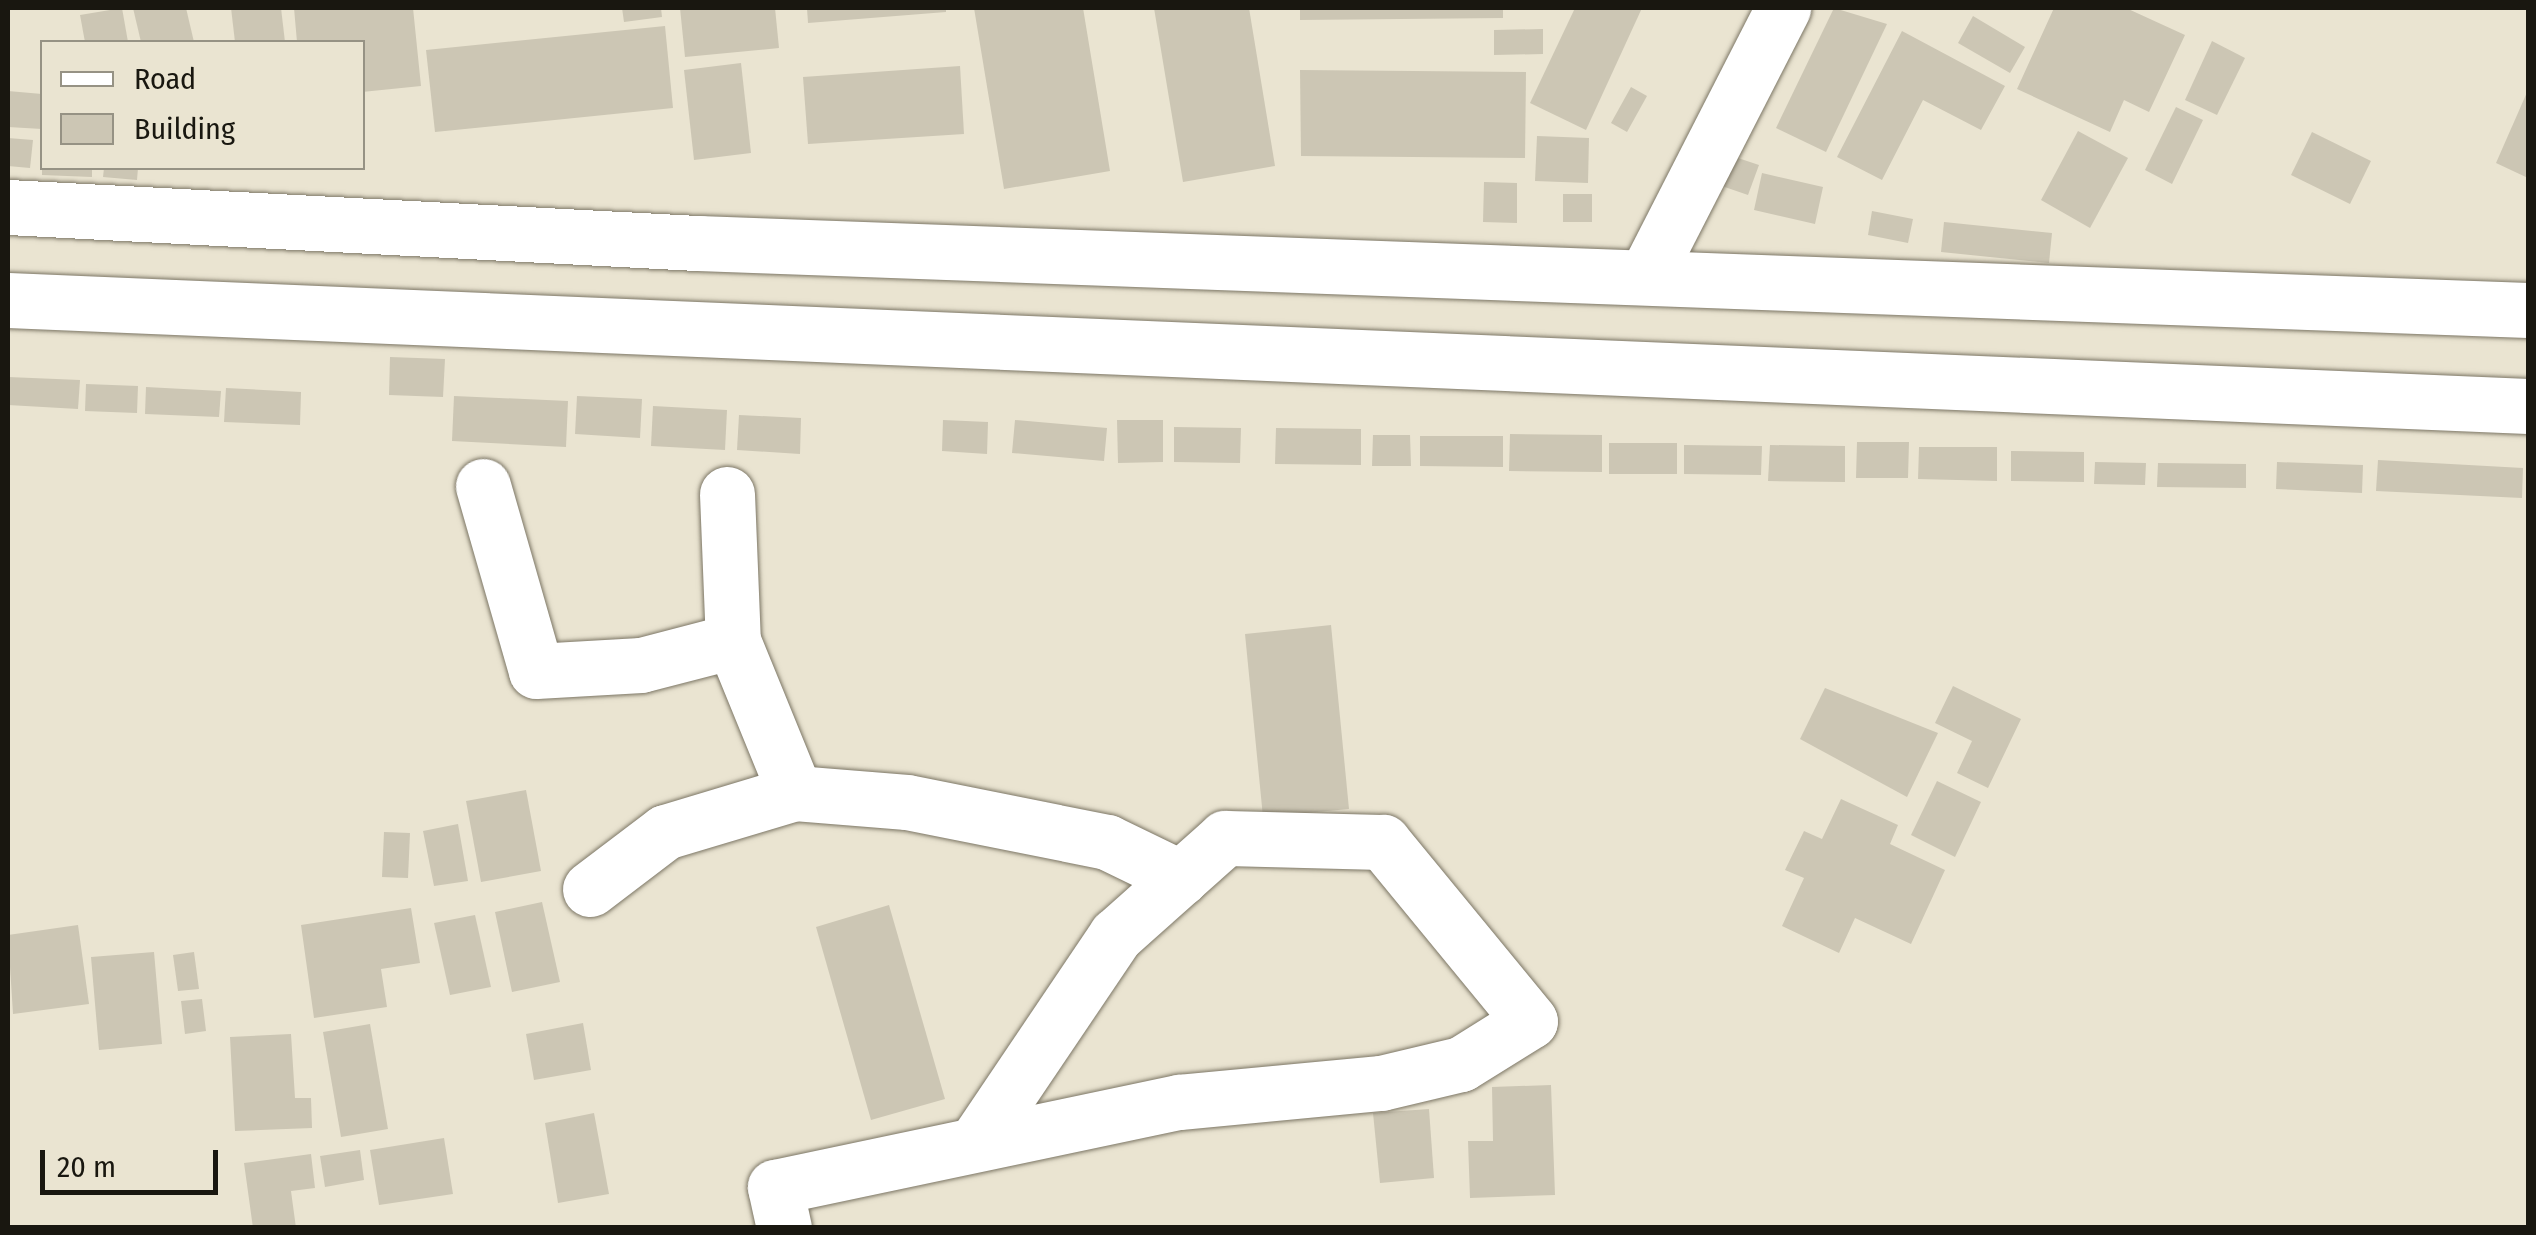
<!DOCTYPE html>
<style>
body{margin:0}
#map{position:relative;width:2536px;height:1235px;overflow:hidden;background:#eae4d1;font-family:"Fira Sans Condensed",sans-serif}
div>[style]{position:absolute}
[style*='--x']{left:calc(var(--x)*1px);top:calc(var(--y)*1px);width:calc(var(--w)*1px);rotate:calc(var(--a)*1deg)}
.building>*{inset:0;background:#ccc6b4}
.roads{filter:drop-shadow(0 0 2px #7c7665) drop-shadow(0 0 2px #7c7665)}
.street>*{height:55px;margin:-27.5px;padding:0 27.5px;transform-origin:27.5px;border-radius:27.5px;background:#fff}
.secondary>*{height:55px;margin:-27.5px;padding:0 27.5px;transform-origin:27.5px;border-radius:27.5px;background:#fff}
span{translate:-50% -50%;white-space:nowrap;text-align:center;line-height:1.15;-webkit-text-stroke:10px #eae4d1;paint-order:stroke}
.frame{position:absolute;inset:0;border:10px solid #191710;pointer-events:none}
.legend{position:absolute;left:40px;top:40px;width:325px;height:130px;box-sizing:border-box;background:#eae4d1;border:2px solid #969284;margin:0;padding:12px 18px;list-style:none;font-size:30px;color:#191710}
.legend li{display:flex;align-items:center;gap:20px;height:50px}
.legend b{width:50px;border:2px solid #969284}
.scale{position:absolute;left:40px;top:1150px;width:178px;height:45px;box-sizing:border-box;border:5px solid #191710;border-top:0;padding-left:12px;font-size:30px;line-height:35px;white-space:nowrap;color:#191710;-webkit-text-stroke:8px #eae4d1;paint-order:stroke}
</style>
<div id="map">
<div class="building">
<div style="clip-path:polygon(122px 8px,128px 42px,85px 42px,80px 15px)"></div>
<div style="clip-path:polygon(133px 8px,186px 8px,194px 42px,141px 42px)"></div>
<div style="clip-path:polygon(231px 8px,281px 8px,285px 42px,235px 42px)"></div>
<div style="clip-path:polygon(294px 8px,413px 8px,421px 86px,362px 92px,362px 42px,297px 42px)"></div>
<div style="clip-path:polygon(622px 8px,661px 8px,662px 17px,624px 22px)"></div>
<div style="clip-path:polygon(680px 8px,775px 8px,779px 48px,685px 57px)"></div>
<div style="clip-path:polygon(807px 8px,946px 8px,946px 12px,808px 23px)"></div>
<div style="clip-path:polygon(974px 8px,1083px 8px,1110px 171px,1004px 189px)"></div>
<div style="clip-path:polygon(1154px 8px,1249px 8px,1275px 166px,1183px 182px)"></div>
<div style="clip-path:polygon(1300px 8px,1503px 8px,1503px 18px,1300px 20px)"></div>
<div style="clip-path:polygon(1575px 8px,1642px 8px,1586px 130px,1530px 103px)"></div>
<div style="clip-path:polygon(1834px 8px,1887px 24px,1826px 152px,1776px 128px)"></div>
<div style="clip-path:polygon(2054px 8px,2126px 8px,2185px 35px,2149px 112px,2124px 100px,2110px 132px,2017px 89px)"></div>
<div style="clip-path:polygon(1973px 16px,2025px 47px,2010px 73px,1958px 43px)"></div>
<div style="clip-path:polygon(665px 26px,673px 108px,435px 132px,426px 50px)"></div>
<div style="clip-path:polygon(1543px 29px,1543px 54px,1494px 55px,1494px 30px)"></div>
<div style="clip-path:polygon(1902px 31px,2005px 86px,1981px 130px,1923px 100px,1882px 180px,1837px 157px)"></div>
<div style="clip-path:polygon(2212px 41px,2245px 58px,2217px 115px,2185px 100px)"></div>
<div style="clip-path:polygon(741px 63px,751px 153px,694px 160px,684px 70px)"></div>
<div style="clip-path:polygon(960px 66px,964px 134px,808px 144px,803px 77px)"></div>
<div style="clip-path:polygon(1300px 70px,1526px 72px,1525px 158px,1301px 156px)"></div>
<div style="clip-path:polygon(1631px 87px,1647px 96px,1627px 132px,1611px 123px)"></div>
<div style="clip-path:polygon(2528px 90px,2528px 178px,2496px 163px)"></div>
<div style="clip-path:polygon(8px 91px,42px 94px,42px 129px,8px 127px)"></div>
<div style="clip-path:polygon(2176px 107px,2203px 120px,2172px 184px,2145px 170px)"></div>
<div style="clip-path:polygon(2078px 131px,2128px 158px,2090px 228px,2041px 200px)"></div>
<div style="clip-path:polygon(2312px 132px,2371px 161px,2350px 204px,2291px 175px)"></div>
<div style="clip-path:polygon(1537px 136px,1589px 138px,1588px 183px,1535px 181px)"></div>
<div style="clip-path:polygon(8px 138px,33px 140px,30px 168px,8px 166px)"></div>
<div style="clip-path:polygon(1726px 154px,1759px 165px,1748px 195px,1716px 184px)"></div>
<div style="clip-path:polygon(42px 168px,92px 168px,92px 177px,42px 175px)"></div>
<div style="clip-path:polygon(104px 168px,138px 168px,137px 180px,103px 177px)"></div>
<div style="clip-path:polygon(1762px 173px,1823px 187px,1815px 224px,1754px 210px)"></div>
<div style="clip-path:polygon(1484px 182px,1517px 183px,1517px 223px,1483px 222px)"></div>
<div style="clip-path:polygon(1563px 194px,1592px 194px,1592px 222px,1563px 222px)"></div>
<div style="clip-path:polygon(1872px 211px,1913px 219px,1908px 243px,1868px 235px)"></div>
<div style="clip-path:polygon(1944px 222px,2052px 233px,2049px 263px,1941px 252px)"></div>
<div style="clip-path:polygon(390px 357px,445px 359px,443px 397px,389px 395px)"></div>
<div style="clip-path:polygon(8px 377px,80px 380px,78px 409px,8px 405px)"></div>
<div style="clip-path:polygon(86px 384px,138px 386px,137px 413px,85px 411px)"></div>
<div style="clip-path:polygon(146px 387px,221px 391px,219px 417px,145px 414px)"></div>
<div style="clip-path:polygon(226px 388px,301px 392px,300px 425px,224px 422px)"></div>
<div style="clip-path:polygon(454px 396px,568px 401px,566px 447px,452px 441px)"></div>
<div style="clip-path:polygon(577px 396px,642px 399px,640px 438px,575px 434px)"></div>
<div style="clip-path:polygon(653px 406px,727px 410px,725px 450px,651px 446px)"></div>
<div style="clip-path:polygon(739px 415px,801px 418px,800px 454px,737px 450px)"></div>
<div style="clip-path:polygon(943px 420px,988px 422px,987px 454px,942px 451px)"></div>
<div style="clip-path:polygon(1015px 420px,1107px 428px,1104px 461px,1012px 453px)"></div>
<div style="clip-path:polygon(1117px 420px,1163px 420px,1163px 462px,1118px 463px)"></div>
<div style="clip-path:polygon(1174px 427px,1241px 428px,1240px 463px,1174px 462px)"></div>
<div style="clip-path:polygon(1276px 428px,1361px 429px,1361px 465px,1275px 464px)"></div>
<div style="clip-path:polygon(1510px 434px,1602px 435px,1602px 472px,1509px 471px)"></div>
<div style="clip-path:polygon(1373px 435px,1410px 435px,1411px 466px,1372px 466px)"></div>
<div style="clip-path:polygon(1420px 436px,1503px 436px,1503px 467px,1420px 466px)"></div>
<div style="clip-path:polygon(1857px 442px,1909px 442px,1908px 478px,1856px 478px)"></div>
<div style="clip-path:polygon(1609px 443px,1677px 443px,1677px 474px,1609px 474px)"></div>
<div style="clip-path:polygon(1684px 445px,1762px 446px,1761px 475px,1684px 474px)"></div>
<div style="clip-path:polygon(1770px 445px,1845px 446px,1845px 482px,1768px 481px)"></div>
<div style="clip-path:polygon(1919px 447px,1997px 447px,1997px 481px,1918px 479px)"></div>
<div style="clip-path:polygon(2011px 451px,2084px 452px,2084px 482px,2011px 481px)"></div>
<div style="clip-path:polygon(2378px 460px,2523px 468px,2522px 498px,2376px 491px)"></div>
<div style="clip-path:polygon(2095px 462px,2146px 463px,2145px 485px,2094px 484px)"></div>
<div style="clip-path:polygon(2277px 462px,2363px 465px,2362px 493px,2276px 489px)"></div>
<div style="clip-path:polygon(2158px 463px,2246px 464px,2246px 488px,2157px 487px)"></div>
<div style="clip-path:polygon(1331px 625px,1349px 809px,1263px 817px,1245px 634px)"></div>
<div style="clip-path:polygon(1953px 686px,2021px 719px,1988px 788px,1957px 773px,1972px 741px,1935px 723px)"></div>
<div style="clip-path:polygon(1825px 688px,1938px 733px,1907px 797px,1800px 739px)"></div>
<div style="clip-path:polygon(1937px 781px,1981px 802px,1955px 857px,1911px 835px)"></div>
<div style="clip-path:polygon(526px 790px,541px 871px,481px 882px,466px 801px)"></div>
<div style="clip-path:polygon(1841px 799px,1898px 825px,1890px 844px,1945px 870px,1911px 944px,1855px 918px,1839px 953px,1782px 926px,1804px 878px,1785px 870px,1804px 831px,1822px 839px)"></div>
<div style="clip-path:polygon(458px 824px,468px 881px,434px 886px,423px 831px)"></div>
<div style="clip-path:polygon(384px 832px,410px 833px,408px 878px,382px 877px)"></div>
<div style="clip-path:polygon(542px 902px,560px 982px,512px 992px,495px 912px)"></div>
<div style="clip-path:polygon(889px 905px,945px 1099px,871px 1120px,816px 927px)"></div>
<div style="clip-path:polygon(411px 908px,420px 963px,381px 969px,387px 1007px,314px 1018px,301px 925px)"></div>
<div style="clip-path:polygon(475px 915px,491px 987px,450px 995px,434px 923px)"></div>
<div style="clip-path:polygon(78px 925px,89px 1004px,13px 1014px,8px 935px)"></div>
<div style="clip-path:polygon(154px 952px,162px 1044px,99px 1050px,91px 957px)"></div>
<div style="clip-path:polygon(194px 952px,199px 989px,178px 991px,173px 955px)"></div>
<div style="clip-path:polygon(202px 999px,206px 1031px,185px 1034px,181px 1001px)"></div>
<div style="clip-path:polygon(583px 1023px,591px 1070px,534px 1080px,526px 1034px)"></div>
<div style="clip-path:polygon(370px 1024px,388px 1129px,341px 1137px,323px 1032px)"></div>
<div style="clip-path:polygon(291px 1034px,295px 1098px,311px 1098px,312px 1128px,235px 1131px,230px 1037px)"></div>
<div style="clip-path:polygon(1551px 1085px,1555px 1195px,1470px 1198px,1468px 1141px,1493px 1141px,1492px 1087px)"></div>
<div style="clip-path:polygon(1429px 1109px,1434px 1178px,1380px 1183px,1373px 1113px)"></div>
<div style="clip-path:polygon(594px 1113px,609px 1194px,558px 1203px,545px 1123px)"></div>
<div style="clip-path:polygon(444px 1138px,453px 1194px,379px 1205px,370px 1150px)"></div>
<div style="clip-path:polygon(360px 1150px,364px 1180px,325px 1187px,320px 1156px)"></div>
<div style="clip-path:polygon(311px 1154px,315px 1188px,291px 1191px,296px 1228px,253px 1228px,244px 1163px)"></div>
</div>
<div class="roads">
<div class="street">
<div style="--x:1646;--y:276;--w:301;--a:-62.9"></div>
<div style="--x:483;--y:486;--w:192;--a:74"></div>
<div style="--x:536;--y:671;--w:105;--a:-3.3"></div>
<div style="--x:641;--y:665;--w:95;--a:-14.6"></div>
<div style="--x:727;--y:494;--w:147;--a:87.7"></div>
<div style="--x:733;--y:641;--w:164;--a:67.8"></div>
<div style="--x:590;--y:889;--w:94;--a:-37.2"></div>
<div style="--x:665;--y:832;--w:136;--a:-16.7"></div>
<div style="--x:795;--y:793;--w:112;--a:4.6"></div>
<div style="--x:907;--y:802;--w:204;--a:11.3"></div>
<div style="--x:1107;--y:842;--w:82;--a:25.9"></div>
<div style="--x:784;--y:1228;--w:42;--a:-102.4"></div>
<div style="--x:775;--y:1187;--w:413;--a:-11.9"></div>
<div style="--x:1179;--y:1102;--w:203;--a:-5.4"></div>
<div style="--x:1381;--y:1083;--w:82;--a:-13.4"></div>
<div style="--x:1461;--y:1064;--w:81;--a:-31.9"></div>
<div style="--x:1530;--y:1021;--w:232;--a:-129.4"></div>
<div style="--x:1383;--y:842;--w:158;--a:-178.5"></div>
<div style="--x:1225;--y:838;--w:146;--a:138.3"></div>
<div style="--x:1116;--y:935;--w:245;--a:124"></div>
</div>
<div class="secondary">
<div style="--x:8;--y:207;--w:691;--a:2.99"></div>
<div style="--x:698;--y:243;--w:1831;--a:2.1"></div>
<div style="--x:8;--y:300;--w:2522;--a:2.41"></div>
</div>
</div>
<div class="frame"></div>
<ul class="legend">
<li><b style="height:12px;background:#fff"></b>Road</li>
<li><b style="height:28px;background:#ccc6b4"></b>Building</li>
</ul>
<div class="scale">20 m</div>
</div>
